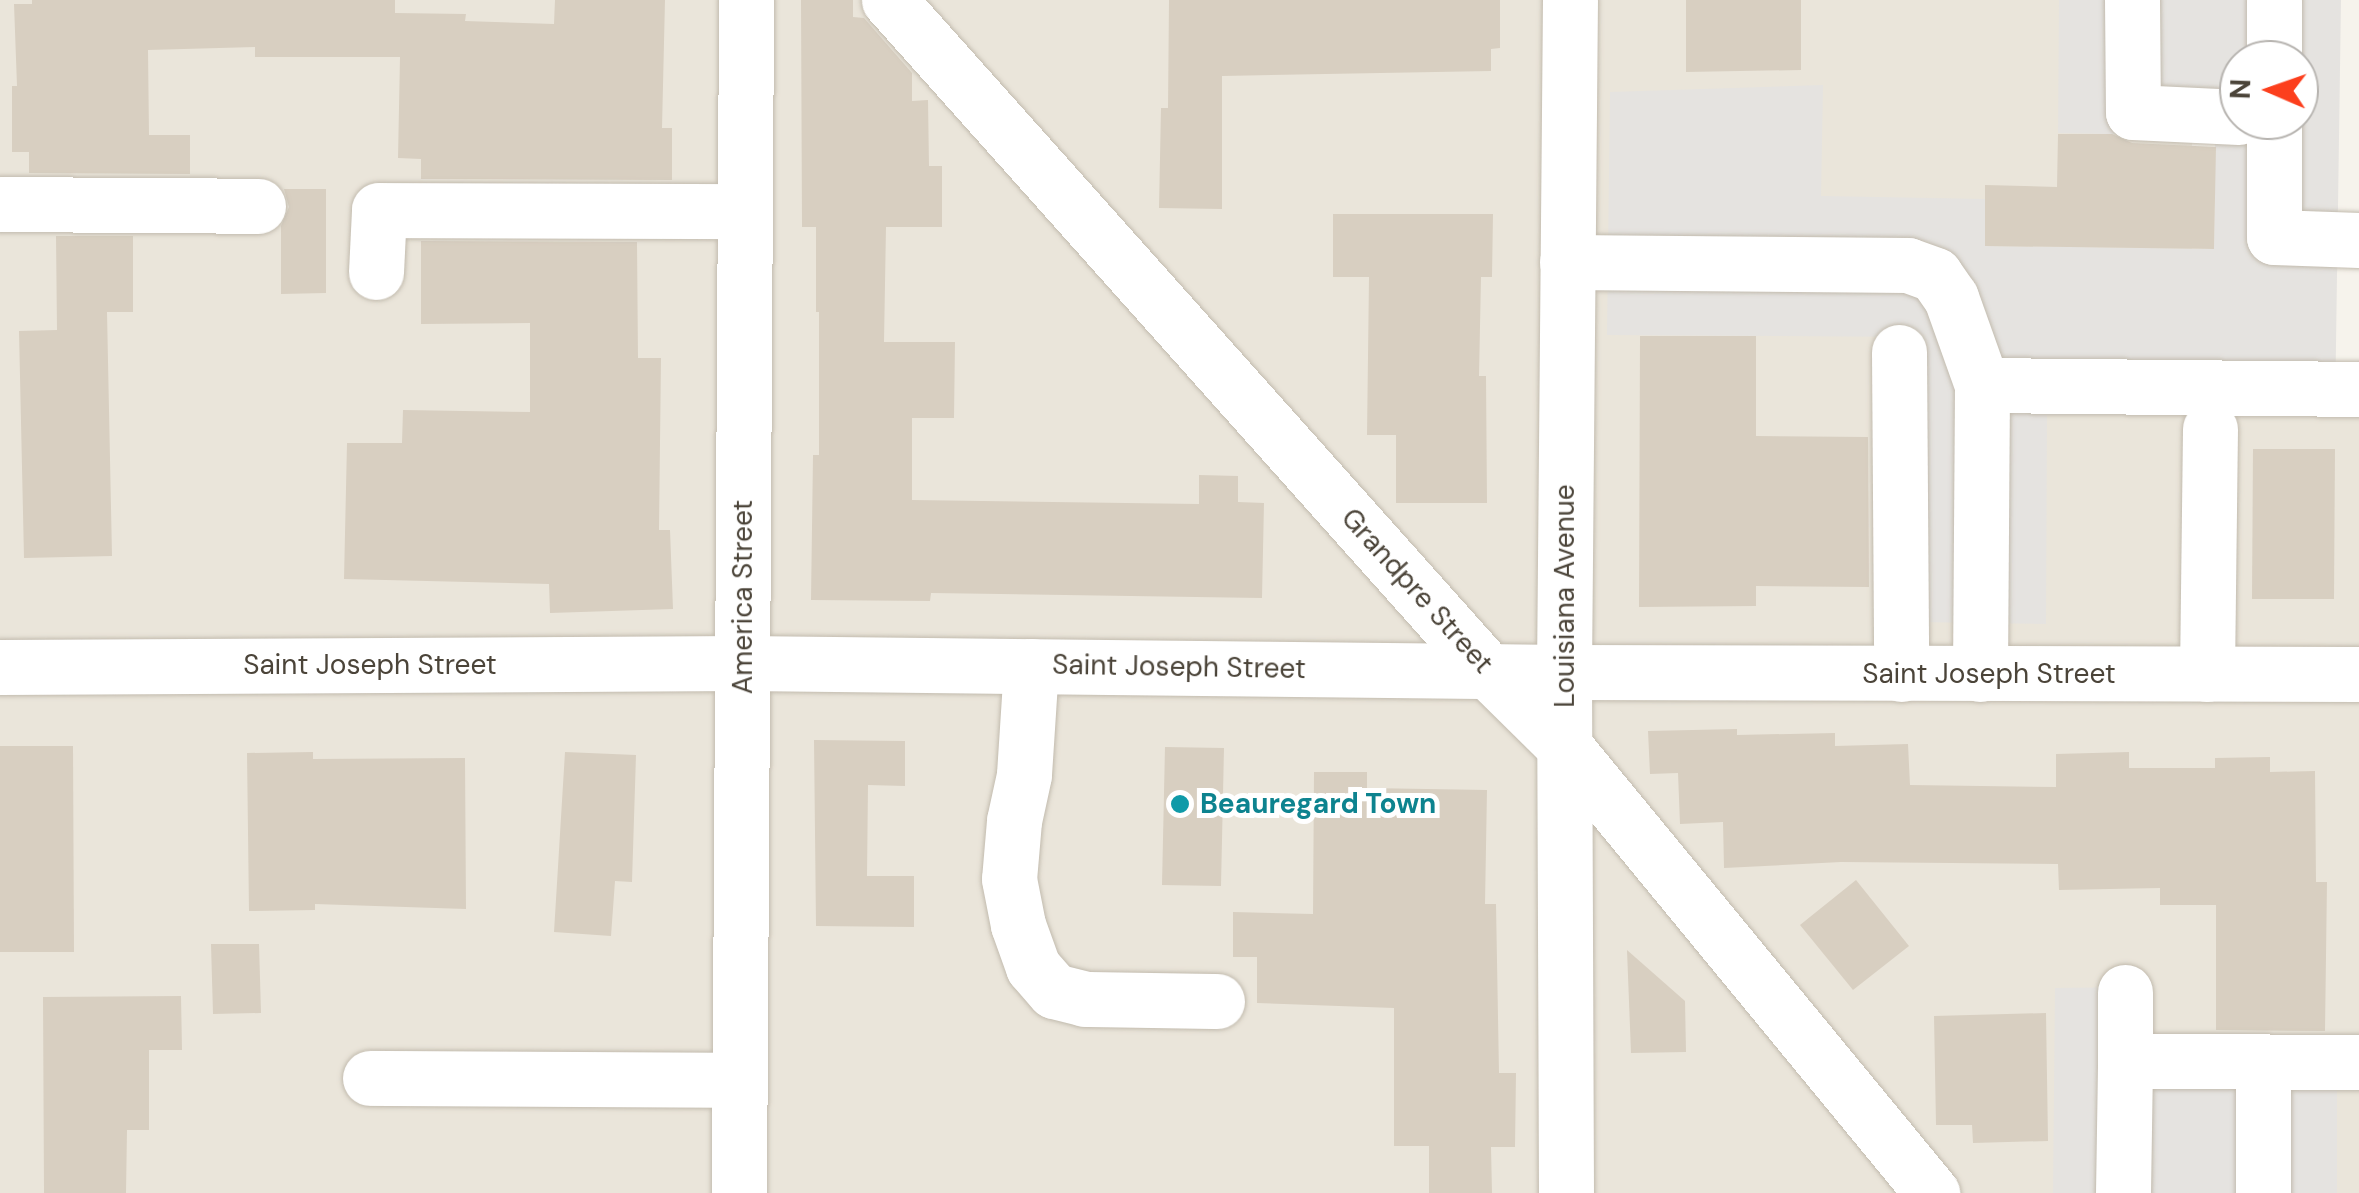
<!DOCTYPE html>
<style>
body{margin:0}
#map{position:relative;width:2359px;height:1193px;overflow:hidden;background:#f6f3ec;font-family:"DM Sans",sans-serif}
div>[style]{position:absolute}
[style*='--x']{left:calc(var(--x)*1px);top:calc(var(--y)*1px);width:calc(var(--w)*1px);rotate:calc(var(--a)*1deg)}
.residential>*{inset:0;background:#eae5da}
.parking>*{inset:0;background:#e5e3e0}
.building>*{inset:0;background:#d8cfc1}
.roads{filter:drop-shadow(0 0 2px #c2bbae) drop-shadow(0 0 2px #c2bbae)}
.minor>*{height:55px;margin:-27.5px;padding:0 27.5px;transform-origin:27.5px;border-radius:27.5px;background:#fff}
.dots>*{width:28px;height:28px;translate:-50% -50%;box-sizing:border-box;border:5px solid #fff;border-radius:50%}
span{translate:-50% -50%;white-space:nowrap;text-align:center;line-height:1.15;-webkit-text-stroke:10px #fff;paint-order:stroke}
.street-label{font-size:28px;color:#4b4439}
.culture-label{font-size:28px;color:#0d838f;font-weight:700}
.left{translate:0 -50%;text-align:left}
.north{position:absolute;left:2219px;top:40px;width:100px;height:100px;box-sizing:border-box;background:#fff;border:2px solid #b7b4b0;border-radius:50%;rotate:272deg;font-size:28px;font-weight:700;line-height:40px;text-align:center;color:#4b4439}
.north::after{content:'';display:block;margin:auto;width:35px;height:45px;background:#fc3f1d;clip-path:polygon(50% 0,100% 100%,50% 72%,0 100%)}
</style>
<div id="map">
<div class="residential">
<div style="clip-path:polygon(0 0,2192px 0,2192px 411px,2359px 415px,2359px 1193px,0 1193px)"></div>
</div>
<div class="parking">
<div style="clip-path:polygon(evenodd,2059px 0,2341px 0,2335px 414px,2047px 415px,2046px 624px,1914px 622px,1921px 337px,1607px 335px,1610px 92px,1823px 85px,1821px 196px,1985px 199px,1986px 246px,2214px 249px,2215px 136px,2058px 133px,2059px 0,2239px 60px,2299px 60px,2299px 120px,2239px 120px,2239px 60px)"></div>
<div style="clip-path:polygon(2141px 987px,2147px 1052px,2337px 1049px,2337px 1193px,2053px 1193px,2055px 988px)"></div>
</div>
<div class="building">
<div style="clip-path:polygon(32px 0,395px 0,395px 13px,466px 14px,465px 21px,554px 24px,555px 0,665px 0,662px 128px,672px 128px,672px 180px,421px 179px,421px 159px,398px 158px,400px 57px,255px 57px,255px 47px,148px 50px,149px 135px,190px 135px,190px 174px,29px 173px,29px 152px,12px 152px,12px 86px,17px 86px,14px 4px,32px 4px)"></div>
<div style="clip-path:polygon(801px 0,853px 0,853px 17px,864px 18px,912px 73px,912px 101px,928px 100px,929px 166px,942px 166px,942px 227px,886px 227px,884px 342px,955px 342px,954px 418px,912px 418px,912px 500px,1199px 504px,1199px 475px,1238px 476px,1238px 502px,1264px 503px,1262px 598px,931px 593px,930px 601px,811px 600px,813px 455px,819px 455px,819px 312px,816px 312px,816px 227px,802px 227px)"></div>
<div style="clip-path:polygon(1169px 0,1500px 0,1500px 48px,1491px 49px,1491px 71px,1222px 76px,1222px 209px,1159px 208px,1161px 108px,1168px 108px)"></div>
<div style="clip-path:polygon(1686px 0,1801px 0,1801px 70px,1686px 72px)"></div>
<div style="clip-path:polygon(2058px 134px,2112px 134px,2132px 143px,2216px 147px,2214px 249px,1985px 246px,1985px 185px,2057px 187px)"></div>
<div style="clip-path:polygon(284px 189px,326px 189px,326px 293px,281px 294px,281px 226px,289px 207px)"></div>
<div style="clip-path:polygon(1333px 214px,1493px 214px,1492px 277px,1481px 277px,1479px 376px,1486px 376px,1487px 503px,1396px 503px,1396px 435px,1367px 435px,1369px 277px,1333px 277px)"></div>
<div style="clip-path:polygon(56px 236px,133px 236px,133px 312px,107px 312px,112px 556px,24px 558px,19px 331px,57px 330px)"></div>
<div style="clip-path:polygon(421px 241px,637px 242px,638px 358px,661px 358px,659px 530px,670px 530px,673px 609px,550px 613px,549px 584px,344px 579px,347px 443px,402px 443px,403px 410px,530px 412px,530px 323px,421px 324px)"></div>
<div style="clip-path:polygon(1640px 336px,1756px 336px,1756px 436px,1868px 437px,1869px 587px,1756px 586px,1756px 606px,1639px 607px)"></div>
<div style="clip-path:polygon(2253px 449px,2335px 449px,2334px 599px,2252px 599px)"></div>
<div style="clip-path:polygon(1737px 729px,1737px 735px,1835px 733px,1835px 746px,1908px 744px,1910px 785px,2056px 787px,2056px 754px,2129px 752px,2129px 768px,2215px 768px,2215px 758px,2270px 757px,2270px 772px,2315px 771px,2316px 882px,2327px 882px,2325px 1031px,2216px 1030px,2216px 905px,2160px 905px,2160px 888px,2059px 890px,2058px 864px,1841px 862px,1724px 868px,1723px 822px,1680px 824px,1678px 773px,1650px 774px,1648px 731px)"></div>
<div style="clip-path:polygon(814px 740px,905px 741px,905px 786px,868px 785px,867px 876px,914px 876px,914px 927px,816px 926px)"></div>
<div style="clip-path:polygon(0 746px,73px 746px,74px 952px,0 952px)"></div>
<div style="clip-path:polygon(1165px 747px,1224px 748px,1221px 886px,1162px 885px)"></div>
<div style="clip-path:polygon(313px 752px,313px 759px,465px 758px,466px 909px,315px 904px,315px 910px,249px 911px,247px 753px)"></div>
<div style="clip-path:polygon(565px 752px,636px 755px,632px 882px,615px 881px,611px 936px,554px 932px)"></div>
<div style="clip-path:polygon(1314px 772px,1367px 772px,1367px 788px,1487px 790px,1485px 904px,1496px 904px,1499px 1073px,1516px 1073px,1515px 1147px,1491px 1147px,1492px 1193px,1429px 1193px,1429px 1146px,1394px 1146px,1394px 1008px,1257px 1003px,1257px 957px,1233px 957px,1233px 912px,1313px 914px)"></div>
<div style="clip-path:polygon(1856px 880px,1909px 946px,1853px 990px,1800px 925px)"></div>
<div style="clip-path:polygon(211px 944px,259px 944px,261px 1013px,213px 1014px)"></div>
<div style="clip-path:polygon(1627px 950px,1685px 1001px,1686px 1052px,1631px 1053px)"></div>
<div style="clip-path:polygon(181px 996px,182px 1050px,149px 1050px,149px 1130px,127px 1130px,126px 1193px,44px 1193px,43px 997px)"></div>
<div style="clip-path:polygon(2046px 1013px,2048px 1141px,1973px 1143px,1972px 1125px,1936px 1125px,1934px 1016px)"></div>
</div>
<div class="roads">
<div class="minor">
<div style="--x:889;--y:0;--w:899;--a:48.24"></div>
<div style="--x:1488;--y:671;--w:108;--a:44.6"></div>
<div style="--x:1565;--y:747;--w:578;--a:50.55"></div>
<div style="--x:2132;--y:0;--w:112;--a:89.5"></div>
<div style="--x:2133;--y:112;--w:106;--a:2.7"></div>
<div style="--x:2274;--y:60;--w:60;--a:-90"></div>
<div style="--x:2274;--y:120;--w:117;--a:90"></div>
<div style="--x:2274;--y:237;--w:85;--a:2"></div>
<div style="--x:0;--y:204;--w:258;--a:0.4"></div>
<div style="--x:1567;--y:262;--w:341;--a:0.5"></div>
<div style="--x:1908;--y:265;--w:29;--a:20"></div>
<div style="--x:1935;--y:275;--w:28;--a:55"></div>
<div style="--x:1951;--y:298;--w:92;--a:70.4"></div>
<div style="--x:1982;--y:385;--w:377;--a:0.6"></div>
<div style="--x:376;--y:272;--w:62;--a:-87.2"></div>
<div style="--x:379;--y:210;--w:366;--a:0.2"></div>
<div style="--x:1899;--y:352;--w:322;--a:89.6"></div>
<div style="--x:1031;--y:666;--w:109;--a:93.7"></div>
<div style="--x:1024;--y:775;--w:47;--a:102.3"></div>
<div style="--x:1014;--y:821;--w:58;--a:94.9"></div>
<div style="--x:1009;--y:879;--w:47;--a:78.9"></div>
<div style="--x:1018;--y:925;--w:45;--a:70.3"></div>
<div style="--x:1033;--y:967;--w:32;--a:49"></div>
<div style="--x:1054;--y:991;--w:32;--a:14"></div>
<div style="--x:1085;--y:999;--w:132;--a:0.9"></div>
<div style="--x:0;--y:667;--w:743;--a:-0.31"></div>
<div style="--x:743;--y:663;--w:821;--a:0.63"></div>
<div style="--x:1564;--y:672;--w:795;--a:0.14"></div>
<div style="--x:1980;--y:674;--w:289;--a:-89.6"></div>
<div style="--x:2207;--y:674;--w:245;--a:-89.3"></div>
<div style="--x:2125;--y:1061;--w:69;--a:-90"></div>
<div style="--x:2263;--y:1061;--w:132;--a:90"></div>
<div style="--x:370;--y:1078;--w:370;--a:0.3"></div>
<div style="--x:739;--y:1193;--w:1193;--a:-89.66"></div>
<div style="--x:1566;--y:1193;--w:521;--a:-90.22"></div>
<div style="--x:1564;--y:672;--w:672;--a:-89.49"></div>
<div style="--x:2123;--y:1193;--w:132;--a:-89.1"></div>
<div style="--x:2125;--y:1061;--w:234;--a:0.2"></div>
</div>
</div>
<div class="dots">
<div style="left:1180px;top:804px;background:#0f9aa8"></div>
</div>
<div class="street-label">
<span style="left:1417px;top:591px;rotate:48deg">Grandpre Street</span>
<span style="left:1565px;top:596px;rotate:-90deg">Louisiana Avenue</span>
<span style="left:743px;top:597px;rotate:-90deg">America Street</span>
<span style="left:370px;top:665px">Saint Joseph Street</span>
<span style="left:1179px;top:667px;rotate:1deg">Saint Joseph Street</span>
<span style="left:1989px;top:674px">Saint Joseph Street</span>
</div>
<div class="culture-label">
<span class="left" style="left:1200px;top:804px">Beauregard Town</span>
</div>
<div class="north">N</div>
</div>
